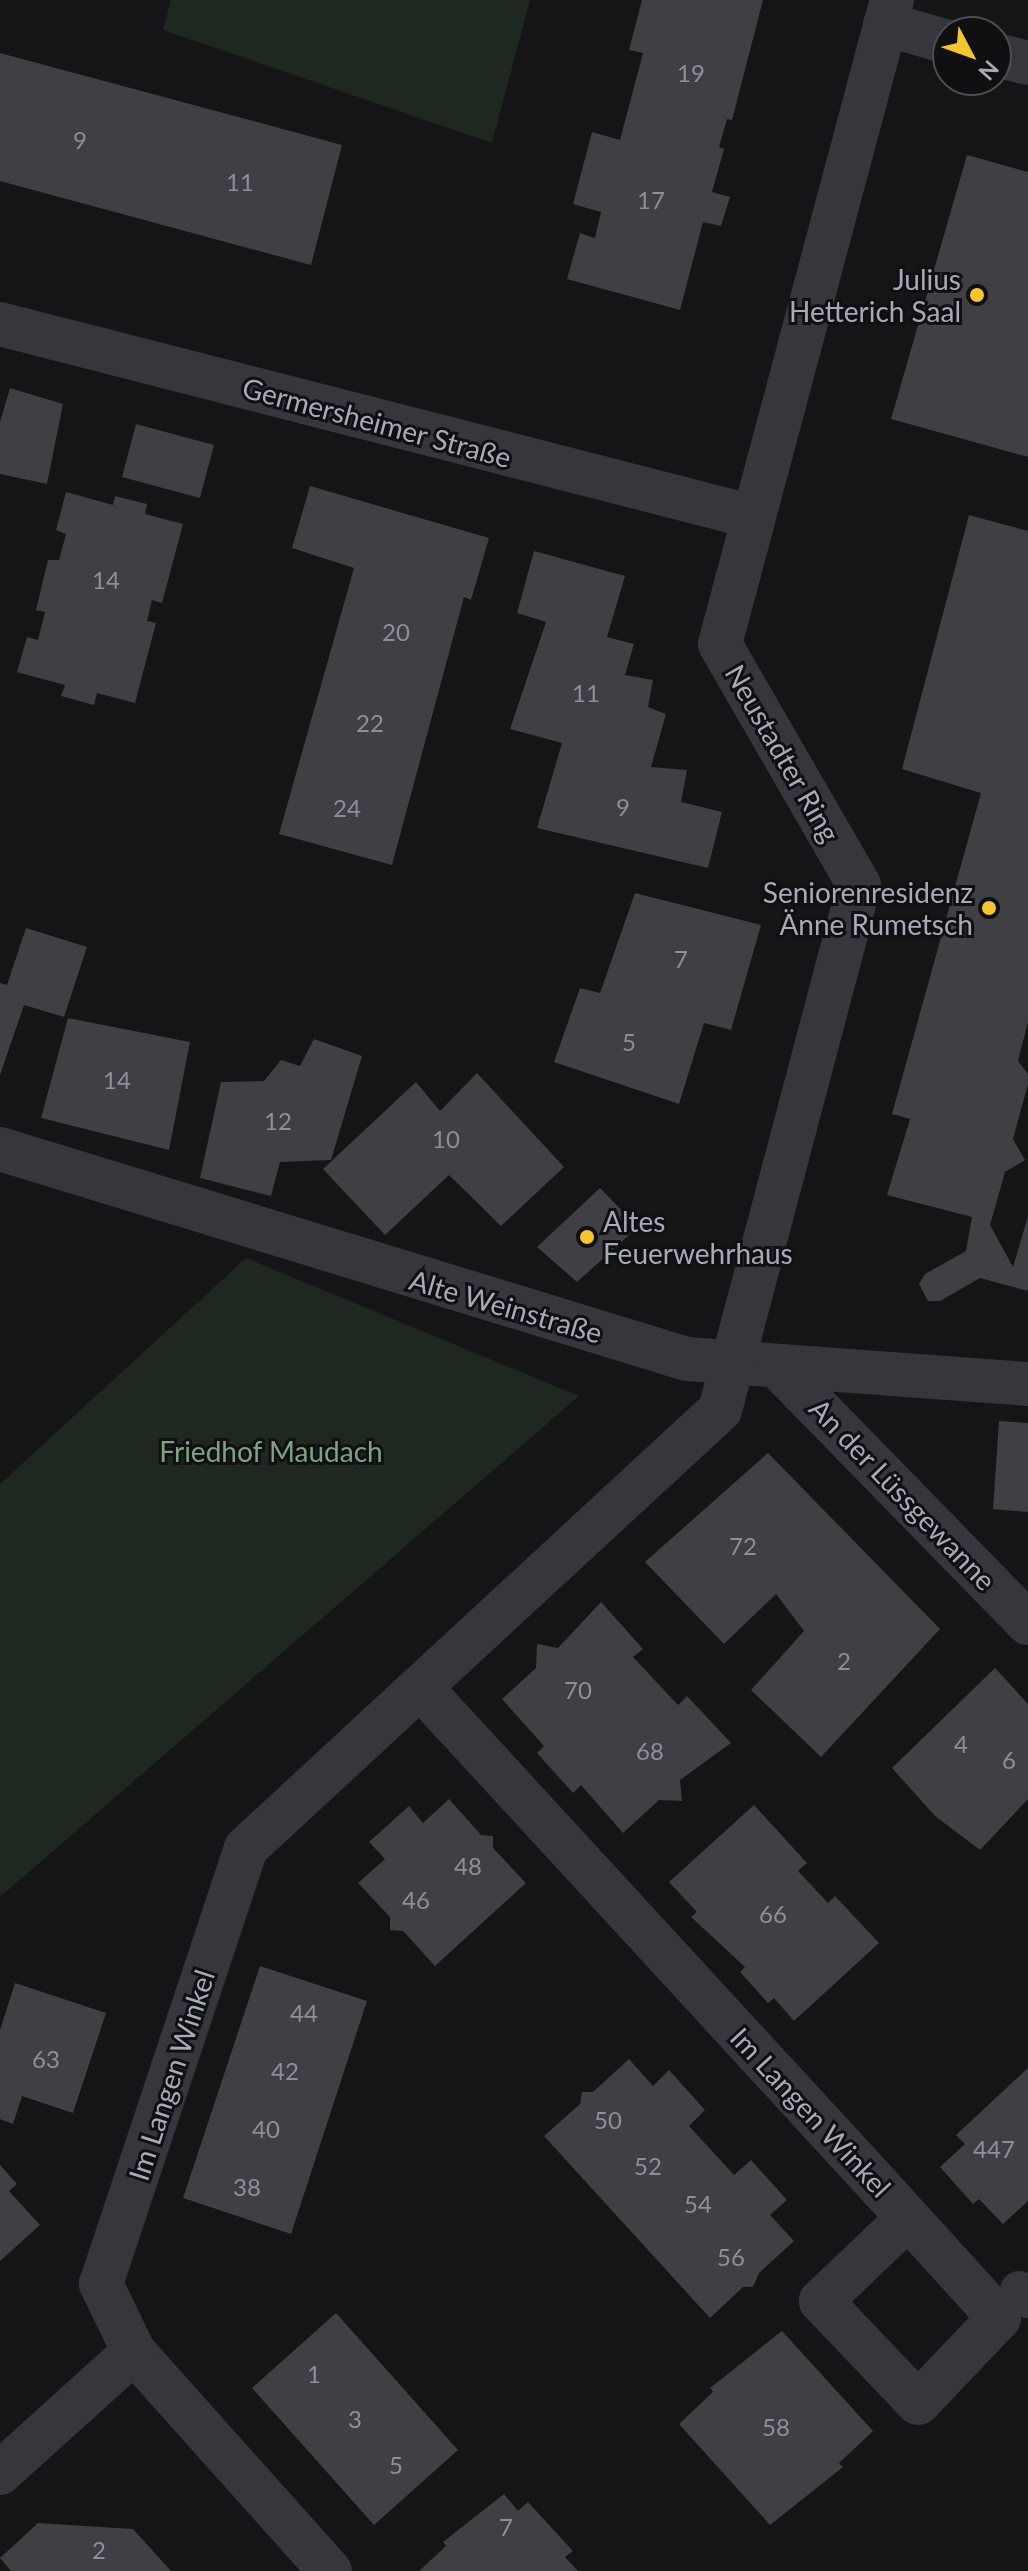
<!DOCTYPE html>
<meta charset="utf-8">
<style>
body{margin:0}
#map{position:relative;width:1028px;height:2571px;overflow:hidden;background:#151517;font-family:Lato,sans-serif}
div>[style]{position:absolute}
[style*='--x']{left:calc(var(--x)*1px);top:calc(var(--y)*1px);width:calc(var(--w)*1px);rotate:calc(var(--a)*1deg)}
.green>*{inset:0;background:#1f2721}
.building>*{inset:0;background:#3f3f44}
.service>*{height:38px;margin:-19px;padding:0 19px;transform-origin:19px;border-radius:19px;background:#36373c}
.minor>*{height:44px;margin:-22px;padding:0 22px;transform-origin:22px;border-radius:22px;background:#36373c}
.dots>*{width:22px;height:22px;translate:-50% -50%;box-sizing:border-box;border:4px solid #101012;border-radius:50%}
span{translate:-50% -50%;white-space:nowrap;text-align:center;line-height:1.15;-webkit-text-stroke:6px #101012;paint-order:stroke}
.number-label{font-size:24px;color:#8d8f9a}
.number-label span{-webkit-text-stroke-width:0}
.poi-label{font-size:28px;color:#a7aab7}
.right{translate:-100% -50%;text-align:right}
.left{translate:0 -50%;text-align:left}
.street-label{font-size:28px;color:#a7aab7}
.park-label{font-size:28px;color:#7da383}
.north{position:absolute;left:932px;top:16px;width:80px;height:80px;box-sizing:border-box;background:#101012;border:2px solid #4c4e54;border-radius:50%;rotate:131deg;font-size:22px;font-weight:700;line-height:32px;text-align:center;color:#a7aab7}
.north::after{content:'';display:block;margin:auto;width:28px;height:36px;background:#f5c52f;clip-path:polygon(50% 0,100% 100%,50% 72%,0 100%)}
</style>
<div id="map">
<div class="green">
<div style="clip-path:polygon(171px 0,530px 0,492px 143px,163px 30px)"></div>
<div style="clip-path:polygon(246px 1258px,579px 1396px,0 1897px,0 1484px)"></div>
</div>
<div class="building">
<div style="clip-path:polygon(642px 0,763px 0,732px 120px,727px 119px,719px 147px,724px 149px,712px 192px,730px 197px,721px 226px,703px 222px,680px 310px,567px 279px,580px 233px,595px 238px,601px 212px,573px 204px,592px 132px,620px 140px,643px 53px,629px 50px)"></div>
<div style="clip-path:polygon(0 53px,342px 145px,311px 265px,0 181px)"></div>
<div style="clip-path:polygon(967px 155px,1028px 172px,1028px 457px,891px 419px)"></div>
<div style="clip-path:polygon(10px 388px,63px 404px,47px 484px,0 474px,0 422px)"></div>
<div style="clip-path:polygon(136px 424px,214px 445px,200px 498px,122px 477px)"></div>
<div style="clip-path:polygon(310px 486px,489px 538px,471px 600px,464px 597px,392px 865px,279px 834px,354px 568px,292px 548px)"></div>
<div style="clip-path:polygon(66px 492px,113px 505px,115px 496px,147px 504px,145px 514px,183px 524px,162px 603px,152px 600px,147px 621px,156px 623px,135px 703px,97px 693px,94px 705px,61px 696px,65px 685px,17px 672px,27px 637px,38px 640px,45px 612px,36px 610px,48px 560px,59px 560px,66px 534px,56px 530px)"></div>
<div style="clip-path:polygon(969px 515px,1028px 531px,1028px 1022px,1018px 1061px,1028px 1074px,1028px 1084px,1013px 1139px,1025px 1160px,1005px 1172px,990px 1225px,1013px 1267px,1028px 1216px,1028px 1291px,980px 1278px,940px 1301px,928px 1301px,919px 1284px,925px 1274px,966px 1251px,972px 1217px,887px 1195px,910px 1119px,892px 1114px,981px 793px,902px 769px)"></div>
<div style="clip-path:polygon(534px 551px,625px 576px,607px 637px,634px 644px,625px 675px,653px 680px,648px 707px,666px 714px,651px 767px,687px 770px,681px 802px,722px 812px,708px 868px,537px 828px,562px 743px,510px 729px,546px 622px,517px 613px)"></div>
<div style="clip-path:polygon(635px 893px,761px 925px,731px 1030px,704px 1023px,679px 1104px,554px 1062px,580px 988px,600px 993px)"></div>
<div style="clip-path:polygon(26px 928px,87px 947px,64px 1017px,24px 1005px,0 1075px,0 983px,7px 985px)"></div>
<div style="clip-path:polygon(68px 1018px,190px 1042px,169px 1150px,41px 1118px)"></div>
<div style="clip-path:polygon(314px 1039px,362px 1056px,331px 1160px,280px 1162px,271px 1196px,200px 1178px,221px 1082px,264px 1081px,281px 1060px,300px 1066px)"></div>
<div style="clip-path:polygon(477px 1073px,564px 1167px,501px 1226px,449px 1175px,385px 1235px,323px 1169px,416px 1082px,440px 1111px)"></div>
<div style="clip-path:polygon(600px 1188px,638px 1227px,577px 1282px,537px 1247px)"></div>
<div style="clip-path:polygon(999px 1421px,1028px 1423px,1028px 1512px,993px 1509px)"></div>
<div style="clip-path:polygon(768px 1453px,940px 1629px,821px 1757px,751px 1690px,804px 1631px,776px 1594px,724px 1644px,645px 1562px)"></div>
<div style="clip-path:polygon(601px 1602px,643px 1649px,633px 1657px,678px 1705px,687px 1696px,731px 1743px,680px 1780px,682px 1801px,659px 1800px,623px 1833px,581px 1785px,573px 1793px,537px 1753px,544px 1746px,502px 1699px,536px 1668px,537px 1644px,558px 1648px)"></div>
<div style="clip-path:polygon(995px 1668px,1028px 1704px,1028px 1799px,980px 1850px,935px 1816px,892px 1768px)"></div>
<div style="clip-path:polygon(449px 1799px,481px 1835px,493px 1836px,493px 1848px,526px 1883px,435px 1966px,403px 1931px,390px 1930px,390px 1917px,358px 1883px,385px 1859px,369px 1842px,409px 1806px,423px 1823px)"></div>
<div style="clip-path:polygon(754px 1805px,807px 1863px,798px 1871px,828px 1903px,835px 1896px,879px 1943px,794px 2021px,774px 1998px,768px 2003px,740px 1972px,745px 1967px,691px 1917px,697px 1912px,669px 1882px)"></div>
<div style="clip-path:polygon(260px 1966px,367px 2001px,291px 2234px,183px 2198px)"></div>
<div style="clip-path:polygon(15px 1983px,106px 2013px,73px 2113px,22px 2096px,13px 2124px,0 2119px,0 2030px)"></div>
<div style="clip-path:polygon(629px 2059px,653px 2086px,669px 2070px,705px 2110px,689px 2126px,734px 2175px,751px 2160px,787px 2200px,770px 2215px,794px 2241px,759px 2273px,753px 2287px,743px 2287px,710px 2318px,544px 2136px,580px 2104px,582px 2092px,593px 2092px)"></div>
<div style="clip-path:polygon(1028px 2068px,1028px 2201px,1003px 2224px,979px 2199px,973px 2204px,940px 2167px,965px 2144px,956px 2135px)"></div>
<div style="clip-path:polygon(0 2165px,17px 2184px,9px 2191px,40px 2225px,0 2261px)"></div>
<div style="clip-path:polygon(336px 2313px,458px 2450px,374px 2525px,252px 2388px)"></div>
<div style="clip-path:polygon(782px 2331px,873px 2431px,839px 2463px,843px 2467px,770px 2525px,679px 2424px,713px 2392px,710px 2388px)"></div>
<div style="clip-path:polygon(504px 2494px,518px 2511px,528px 2502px,573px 2551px,565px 2557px,578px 2571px,419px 2571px,446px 2546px,443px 2542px)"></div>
<div style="clip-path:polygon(38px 2523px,133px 2529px,171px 2571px,11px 2571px,0 2558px)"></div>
</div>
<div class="service">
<div style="--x:1019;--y:2290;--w:13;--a:45"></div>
</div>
<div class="minor">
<div style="--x:885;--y:24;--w:66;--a:15.9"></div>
<div style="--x:996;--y:55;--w:33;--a:14"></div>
<div style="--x:0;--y:324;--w:778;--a:14.36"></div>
<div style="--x:0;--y:1149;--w:718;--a:17"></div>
<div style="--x:687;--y:1359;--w:342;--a:4.2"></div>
<div style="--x:777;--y:1366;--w:359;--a:45.7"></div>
<div style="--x:421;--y:1688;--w:678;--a:47.39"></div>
<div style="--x:880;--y:2187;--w:177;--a:47.7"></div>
<div style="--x:999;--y:2318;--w:117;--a:133.6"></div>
<div style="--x:918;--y:2403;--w:141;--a:-133.6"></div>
<div style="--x:821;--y:2301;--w:120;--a:-43.7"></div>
<div style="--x:134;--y:2352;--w:294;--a:48.2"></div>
<div style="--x:0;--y:2473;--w:181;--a:-42.1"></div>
<div style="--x:134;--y:2352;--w:76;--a:-115.9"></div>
<div style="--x:101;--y:2284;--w:459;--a:-71.6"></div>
<div style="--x:246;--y:1848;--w:645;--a:-42.74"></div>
<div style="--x:720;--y:1410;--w:543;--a:-75.17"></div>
<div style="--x:859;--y:885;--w:278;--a:-120"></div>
<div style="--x:720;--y:644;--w:667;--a:-75.05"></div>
</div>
<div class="dots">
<div style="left:977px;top:295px;background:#f5c52f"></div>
<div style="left:989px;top:908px;background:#f5c52f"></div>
<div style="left:587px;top:1237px;background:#f5c52f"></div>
</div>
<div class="number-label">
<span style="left:691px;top:73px">19</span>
<span style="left:80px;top:140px">9</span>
<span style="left:240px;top:182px">11</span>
<span style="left:651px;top:200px">17</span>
<span style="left:106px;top:580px">14</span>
<span style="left:396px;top:632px">20</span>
<span style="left:586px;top:693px">11</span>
<span style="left:370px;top:723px">22</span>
<span style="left:623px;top:807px">9</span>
<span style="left:347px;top:808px">24</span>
<span style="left:681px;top:959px">7</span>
<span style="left:629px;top:1042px">5</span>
<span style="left:117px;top:1080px">14</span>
<span style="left:278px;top:1121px">12</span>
<span style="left:446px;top:1139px">10</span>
<span style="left:743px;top:1546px">72</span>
<span style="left:844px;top:1661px">2</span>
<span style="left:578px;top:1690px">70</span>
<span style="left:961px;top:1744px">4</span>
<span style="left:650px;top:1751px">68</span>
<span style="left:1009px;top:1760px">6</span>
<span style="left:468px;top:1866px">48</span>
<span style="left:416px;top:1900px">46</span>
<span style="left:773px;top:1914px">66</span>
<span style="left:304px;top:2013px">44</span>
<span style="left:46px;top:2059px">63</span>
<span style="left:285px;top:2071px">42</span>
<span style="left:608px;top:2120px">50</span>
<span style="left:266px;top:2129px">40</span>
<span style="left:994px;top:2149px">447</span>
<span style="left:648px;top:2166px">52</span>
<span style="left:247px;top:2187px">38</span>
<span style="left:698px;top:2204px">54</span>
<span style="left:731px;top:2257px">56</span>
<span style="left:314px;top:2374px">1</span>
<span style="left:355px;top:2419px">3</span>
<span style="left:776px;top:2427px">58</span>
<span style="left:396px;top:2465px">5</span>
<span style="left:506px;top:2527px">7</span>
<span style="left:99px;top:2550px">2</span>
</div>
<div class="poi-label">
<span class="right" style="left:961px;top:295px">Julius<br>Hetterich Saal</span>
<span class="right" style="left:973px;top:908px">Seniorenresidenz<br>Änne Rumetsch</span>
<span class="left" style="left:603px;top:1237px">Altes<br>Feuerwehrhaus</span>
</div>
<div class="street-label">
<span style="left:377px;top:422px;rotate:15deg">Germersheimer Straße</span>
<span style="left:783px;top:753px;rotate:60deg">Neustadter Ring</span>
<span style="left:506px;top:1306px;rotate:16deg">Alte Weinstraße</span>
<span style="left:903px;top:1494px;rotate:46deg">An der Lüssgewanne</span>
<span style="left:171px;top:2075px;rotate:-72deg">Im Langen Winkel</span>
<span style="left:811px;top:2112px;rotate:47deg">Im Langen Winkel</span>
</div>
<div class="park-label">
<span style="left:271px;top:1451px">Friedhof Maudach</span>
</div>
<div class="north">N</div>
</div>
